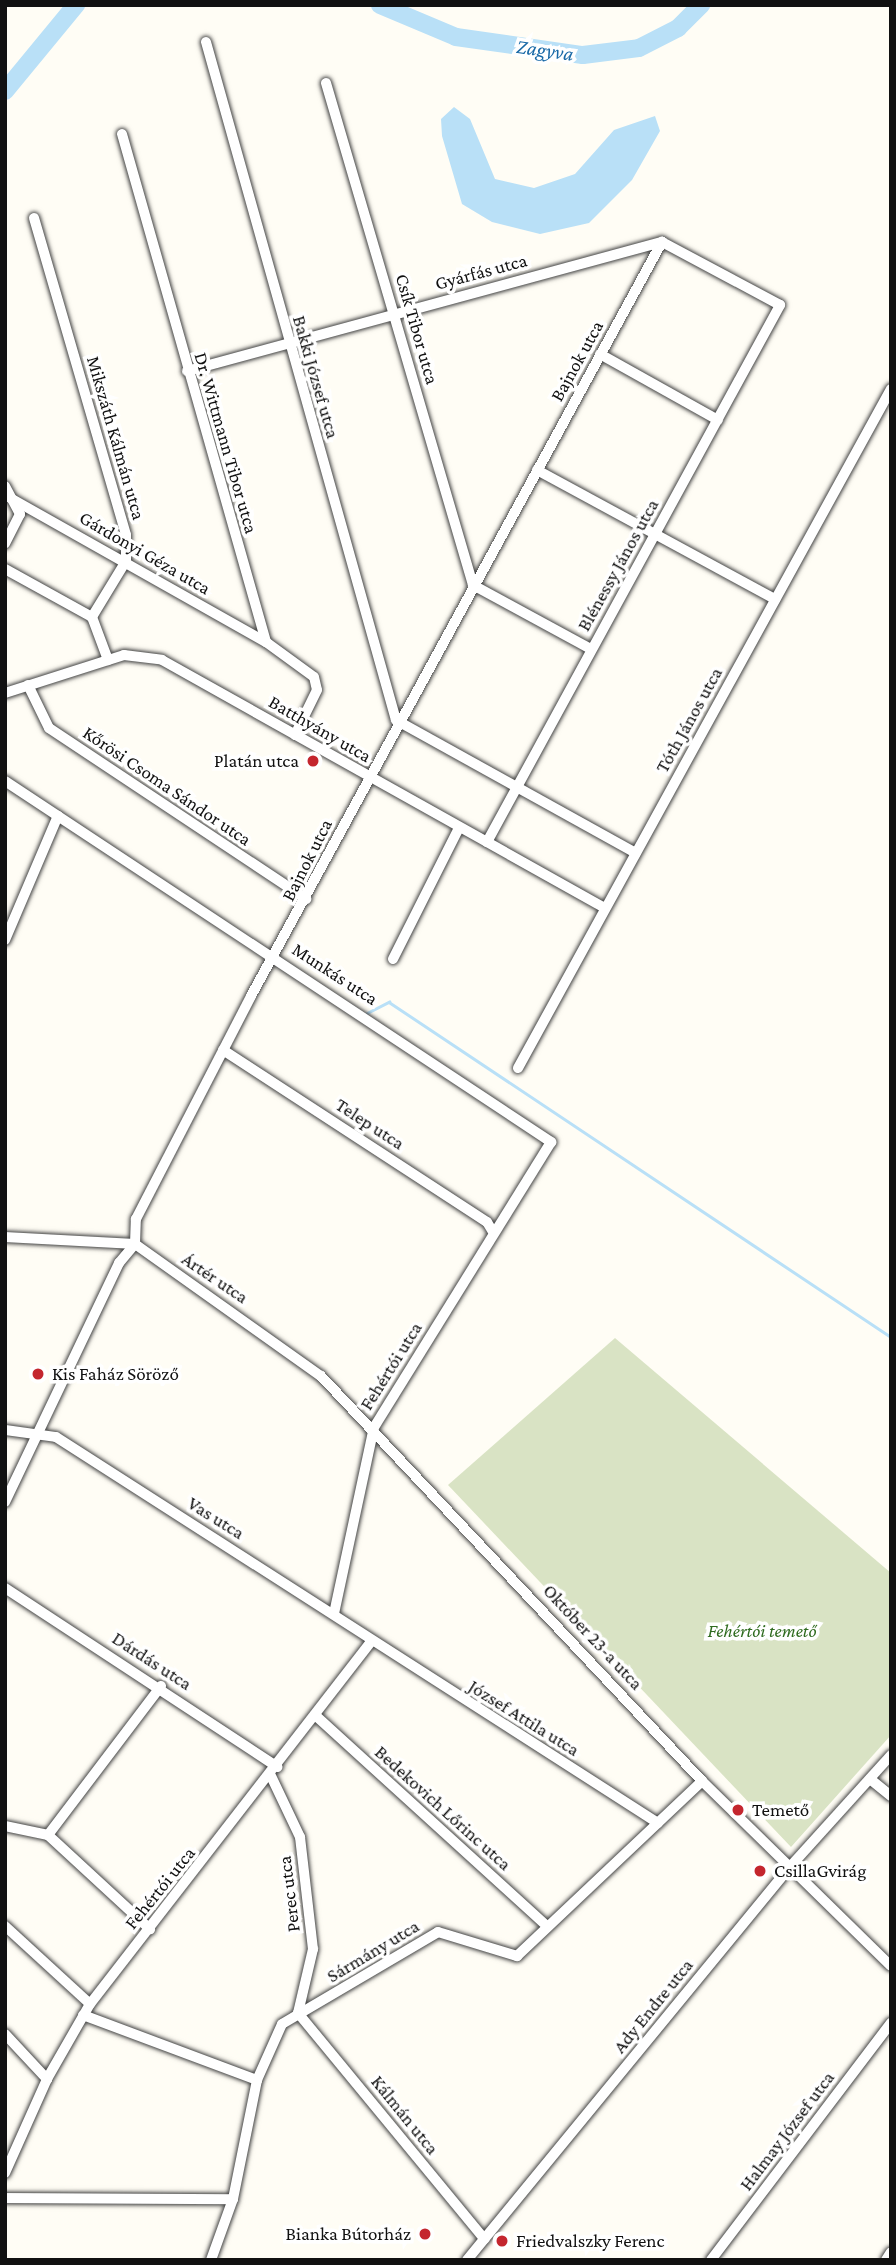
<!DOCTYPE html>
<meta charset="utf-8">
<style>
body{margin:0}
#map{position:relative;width:896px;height:2265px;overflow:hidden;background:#fffdf5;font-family:"Crimson Pro",serif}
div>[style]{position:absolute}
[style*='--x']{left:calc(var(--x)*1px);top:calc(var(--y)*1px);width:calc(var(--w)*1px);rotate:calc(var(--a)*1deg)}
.cemetery>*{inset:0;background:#d9e3c4}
.water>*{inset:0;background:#b9e0f7}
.stream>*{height:2.5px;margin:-1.25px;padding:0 1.25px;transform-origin:1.25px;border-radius:1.25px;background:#b9e0f7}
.river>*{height:18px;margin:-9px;padding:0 9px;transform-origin:9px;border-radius:9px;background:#b9e0f7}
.roads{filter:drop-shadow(0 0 2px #444) drop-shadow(0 0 2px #444)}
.minor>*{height:10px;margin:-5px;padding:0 5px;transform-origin:5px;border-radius:5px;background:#fff}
.dots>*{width:19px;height:19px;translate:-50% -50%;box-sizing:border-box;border:4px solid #fff;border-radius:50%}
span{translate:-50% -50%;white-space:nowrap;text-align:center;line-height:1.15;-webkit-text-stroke:7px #fff;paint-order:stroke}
.street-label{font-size:19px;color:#111}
.poi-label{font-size:19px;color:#111}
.right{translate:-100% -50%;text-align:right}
.left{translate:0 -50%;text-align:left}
.park-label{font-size:19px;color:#2f6b1f;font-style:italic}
.water-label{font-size:21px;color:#1768a6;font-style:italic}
.frame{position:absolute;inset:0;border:7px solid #111;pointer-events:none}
</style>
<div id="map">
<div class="cemetery">
<div style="clip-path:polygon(615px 1338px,891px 1573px,891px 1735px,791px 1847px,448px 1485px)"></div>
</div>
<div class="water">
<div style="clip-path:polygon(454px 107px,470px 119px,495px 179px,534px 188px,575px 174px,614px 130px,655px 116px,660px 131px,632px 180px,589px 223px,540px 234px,492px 222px,462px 204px,442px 136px,441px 119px)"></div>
</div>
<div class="stream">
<div style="--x:367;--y:1013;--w:25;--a:-27"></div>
<div style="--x:389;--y:1002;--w:604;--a:33.72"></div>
</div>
<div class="river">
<div style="--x:380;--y:5;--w:82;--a:22.8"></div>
<div style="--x:456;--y:37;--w:128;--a:8.1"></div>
<div style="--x:583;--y:55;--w:56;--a:-7.1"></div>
<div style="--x:639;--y:48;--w:44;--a:-27.1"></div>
<div style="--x:678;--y:28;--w:33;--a:-45"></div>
<div style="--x:5;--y:91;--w:112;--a:-50.5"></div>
</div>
<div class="roads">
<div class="minor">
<div style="--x:206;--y:42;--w:704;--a:74.35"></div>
<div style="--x:396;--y:720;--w:274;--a:29"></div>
<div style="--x:326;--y:83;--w:523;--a:73.68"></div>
<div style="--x:473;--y:585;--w:134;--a:28.5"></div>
<div style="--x:122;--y:134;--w:528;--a:74.17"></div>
<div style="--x:266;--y:642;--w:59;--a:36.1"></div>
<div style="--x:314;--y:677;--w:13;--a:77"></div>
<div style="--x:317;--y:690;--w:50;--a:116.1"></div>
<div style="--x:34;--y:218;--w:330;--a:73.8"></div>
<div style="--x:126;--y:535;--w:26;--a:90"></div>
<div style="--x:126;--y:561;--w:66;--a:121.3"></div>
<div style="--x:92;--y:617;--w:46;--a:69.6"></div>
<div style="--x:600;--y:354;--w:135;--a:29.2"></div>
<div style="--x:187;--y:371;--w:492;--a:-15.2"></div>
<div style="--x:537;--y:470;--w:271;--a:28.5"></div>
<div style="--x:5;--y:486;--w:32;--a:62"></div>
<div style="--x:20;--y:514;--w:33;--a:117"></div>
<div style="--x:5;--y:495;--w:300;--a:29.4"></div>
<div style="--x:5;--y:569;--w:99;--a:28.9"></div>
<div style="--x:28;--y:685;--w:48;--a:64"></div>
<div style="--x:49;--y:728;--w:309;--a:33.6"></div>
<div style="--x:5;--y:693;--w:125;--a:-17.7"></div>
<div style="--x:124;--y:655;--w:38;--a:7"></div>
<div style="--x:162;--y:660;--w:505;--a:29.25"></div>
<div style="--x:5;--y:781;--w:655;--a:33.47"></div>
<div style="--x:551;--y:1142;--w:335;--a:121.8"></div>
<div style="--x:374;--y:1427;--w:191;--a:102.1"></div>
<div style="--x:487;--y:842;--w:612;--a:-61.38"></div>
<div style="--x:780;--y:305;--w:134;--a:-151.9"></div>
<div style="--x:5;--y:940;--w:135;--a:-66.9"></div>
<div style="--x:393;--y:959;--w:147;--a:-63.3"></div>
<div style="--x:223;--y:1050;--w:315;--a:33.1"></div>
<div style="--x:487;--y:1222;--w:12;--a:59"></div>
<div style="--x:518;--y:1068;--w:775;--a:-61.22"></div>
<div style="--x:5;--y:1237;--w:130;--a:3.1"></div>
<div style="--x:135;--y:1244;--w:228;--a:35.4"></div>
<div style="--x:321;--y:1376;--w:556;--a:46.75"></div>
<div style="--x:702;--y:1781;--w:264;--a:44.4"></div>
<div style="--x:135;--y:1244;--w:25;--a:-88"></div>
<div style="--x:136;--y:1219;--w:251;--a:-62.7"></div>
<div style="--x:251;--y:996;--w:859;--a:-61.41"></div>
<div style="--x:5;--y:1430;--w:51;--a:7.8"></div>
<div style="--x:56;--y:1437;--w:715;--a:32.67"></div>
<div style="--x:5;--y:1502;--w:265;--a:-64.5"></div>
<div style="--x:119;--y:1263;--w:25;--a:-50"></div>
<div style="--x:5;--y:1588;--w:326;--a:33.3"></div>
<div style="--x:315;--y:1715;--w:314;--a:42.3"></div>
<div style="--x:271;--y:1776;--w:68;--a:64.6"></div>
<div style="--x:300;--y:1837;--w:113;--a:83.4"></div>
<div style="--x:313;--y:1949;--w:66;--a:103.2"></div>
<div style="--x:298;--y:2013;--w:293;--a:50.5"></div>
<div style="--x:870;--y:1779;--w:27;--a:39"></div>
<div style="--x:5;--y:1826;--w:44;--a:11.8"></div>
<div style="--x:48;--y:1835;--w:139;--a:42.7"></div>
<div style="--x:48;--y:1835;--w:187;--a:-52.8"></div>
<div style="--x:5;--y:1926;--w:115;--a:42.5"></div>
<div style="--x:83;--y:2015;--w:186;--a:20.5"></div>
<div style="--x:5;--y:2034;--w:62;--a:47"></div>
<div style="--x:5;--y:2173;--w:103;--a:-65.9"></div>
<div style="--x:47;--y:2079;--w:86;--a:-60.2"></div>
<div style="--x:90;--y:2004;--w:458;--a:-52.2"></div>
<div style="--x:5;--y:2198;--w:228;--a:0.3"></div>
<div style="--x:211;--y:2260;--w:65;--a:-70.2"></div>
<div style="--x:233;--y:2199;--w:121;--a:-78.6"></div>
<div style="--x:257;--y:2080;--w:61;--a:-65.9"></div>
<div style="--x:282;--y:2024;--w:181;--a:-30.5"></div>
<div style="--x:438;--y:1932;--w:83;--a:16.9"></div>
<div style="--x:517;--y:1956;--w:255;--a:-43.4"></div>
<div style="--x:467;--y:2260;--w:507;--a:-50.6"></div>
<div style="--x:789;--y:1868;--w:152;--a:-47.9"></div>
<div style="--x:711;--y:2260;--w:298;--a:-52.8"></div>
<div style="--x:886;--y:2260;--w:9;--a:-58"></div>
</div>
</div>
<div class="dots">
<div style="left:313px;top:761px;background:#c4262e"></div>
<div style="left:38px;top:1374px;background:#c4262e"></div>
<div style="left:738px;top:1810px;background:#c4262e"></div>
<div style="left:760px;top:1871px;background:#c4262e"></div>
<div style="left:425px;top:2234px;background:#c4262e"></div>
<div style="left:502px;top:2241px;background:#c4262e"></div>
</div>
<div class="street-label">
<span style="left:481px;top:272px;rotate:-15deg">Gyárfás utca</span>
<span style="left:417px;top:329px;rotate:74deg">Csík Tibor utca</span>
<span style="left:577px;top:361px;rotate:-61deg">Bajnok utca</span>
<span style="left:316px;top:377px;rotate:74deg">Bakki József utca</span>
<span style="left:116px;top:438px;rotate:74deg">Mikszáth Kálmán utca</span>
<span style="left:226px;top:443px;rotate:74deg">Dr. Wittmann Tibor utca</span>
<span style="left:145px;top:553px;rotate:30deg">Gárdonyi Géza utca</span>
<span style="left:618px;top:565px;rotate:-61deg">Blénessy János utca</span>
<span style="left:689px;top:720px;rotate:-61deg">Tóth János utca</span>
<span style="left:320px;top:729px;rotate:30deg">Batthyány utca</span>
<span style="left:167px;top:786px;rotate:34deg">Kőrösi Csoma Sándor utca</span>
<span style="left:307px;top:860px;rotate:-63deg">Bajnok utca</span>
<span style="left:335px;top:974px;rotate:33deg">Munkás utca</span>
<span style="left:370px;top:1124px;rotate:33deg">Telep utca</span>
<span style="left:215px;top:1278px;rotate:34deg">Ártér utca</span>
<span style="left:391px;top:1366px;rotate:-58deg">Fehértói utca</span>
<span style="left:216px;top:1518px;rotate:32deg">Vas utca</span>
<span style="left:593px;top:1637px;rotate:47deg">Október 23-a utca</span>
<span style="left:152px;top:1661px;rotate:33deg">Dárdás utca</span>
<span style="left:524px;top:1718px;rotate:32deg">József Attila utca</span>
<span style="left:443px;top:1808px;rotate:42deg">Bedekovich Lőrinc utca</span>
<span style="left:160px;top:1888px;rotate:-51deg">Fehértói utca</span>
<span style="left:289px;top:1894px;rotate:-97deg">Perec utca</span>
<span style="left:373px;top:1951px;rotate:-31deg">Sármány utca</span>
<span style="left:653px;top:2006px;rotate:-51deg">Ady Endre utca</span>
<span style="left:405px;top:2115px;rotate:51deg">Kálmán utca</span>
<span style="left:787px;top:2131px;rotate:-53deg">Halmay József utca</span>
</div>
<div class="poi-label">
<span class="right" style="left:299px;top:761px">Platán utca</span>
<span class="left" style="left:52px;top:1374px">Kis Faház Söröző</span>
<span class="left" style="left:752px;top:1810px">Temető</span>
<span class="left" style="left:774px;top:1871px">CsillaGvirág</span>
<span class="right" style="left:411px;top:2234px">Bianka Bútorház</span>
<span class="left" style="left:516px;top:2241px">Friedvalszky Ferenc</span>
</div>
<div class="park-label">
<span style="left:762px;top:1631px">Fehértói temető</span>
</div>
<div class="water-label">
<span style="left:545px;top:50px;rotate:8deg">Zagyva</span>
</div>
<div class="frame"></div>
</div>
